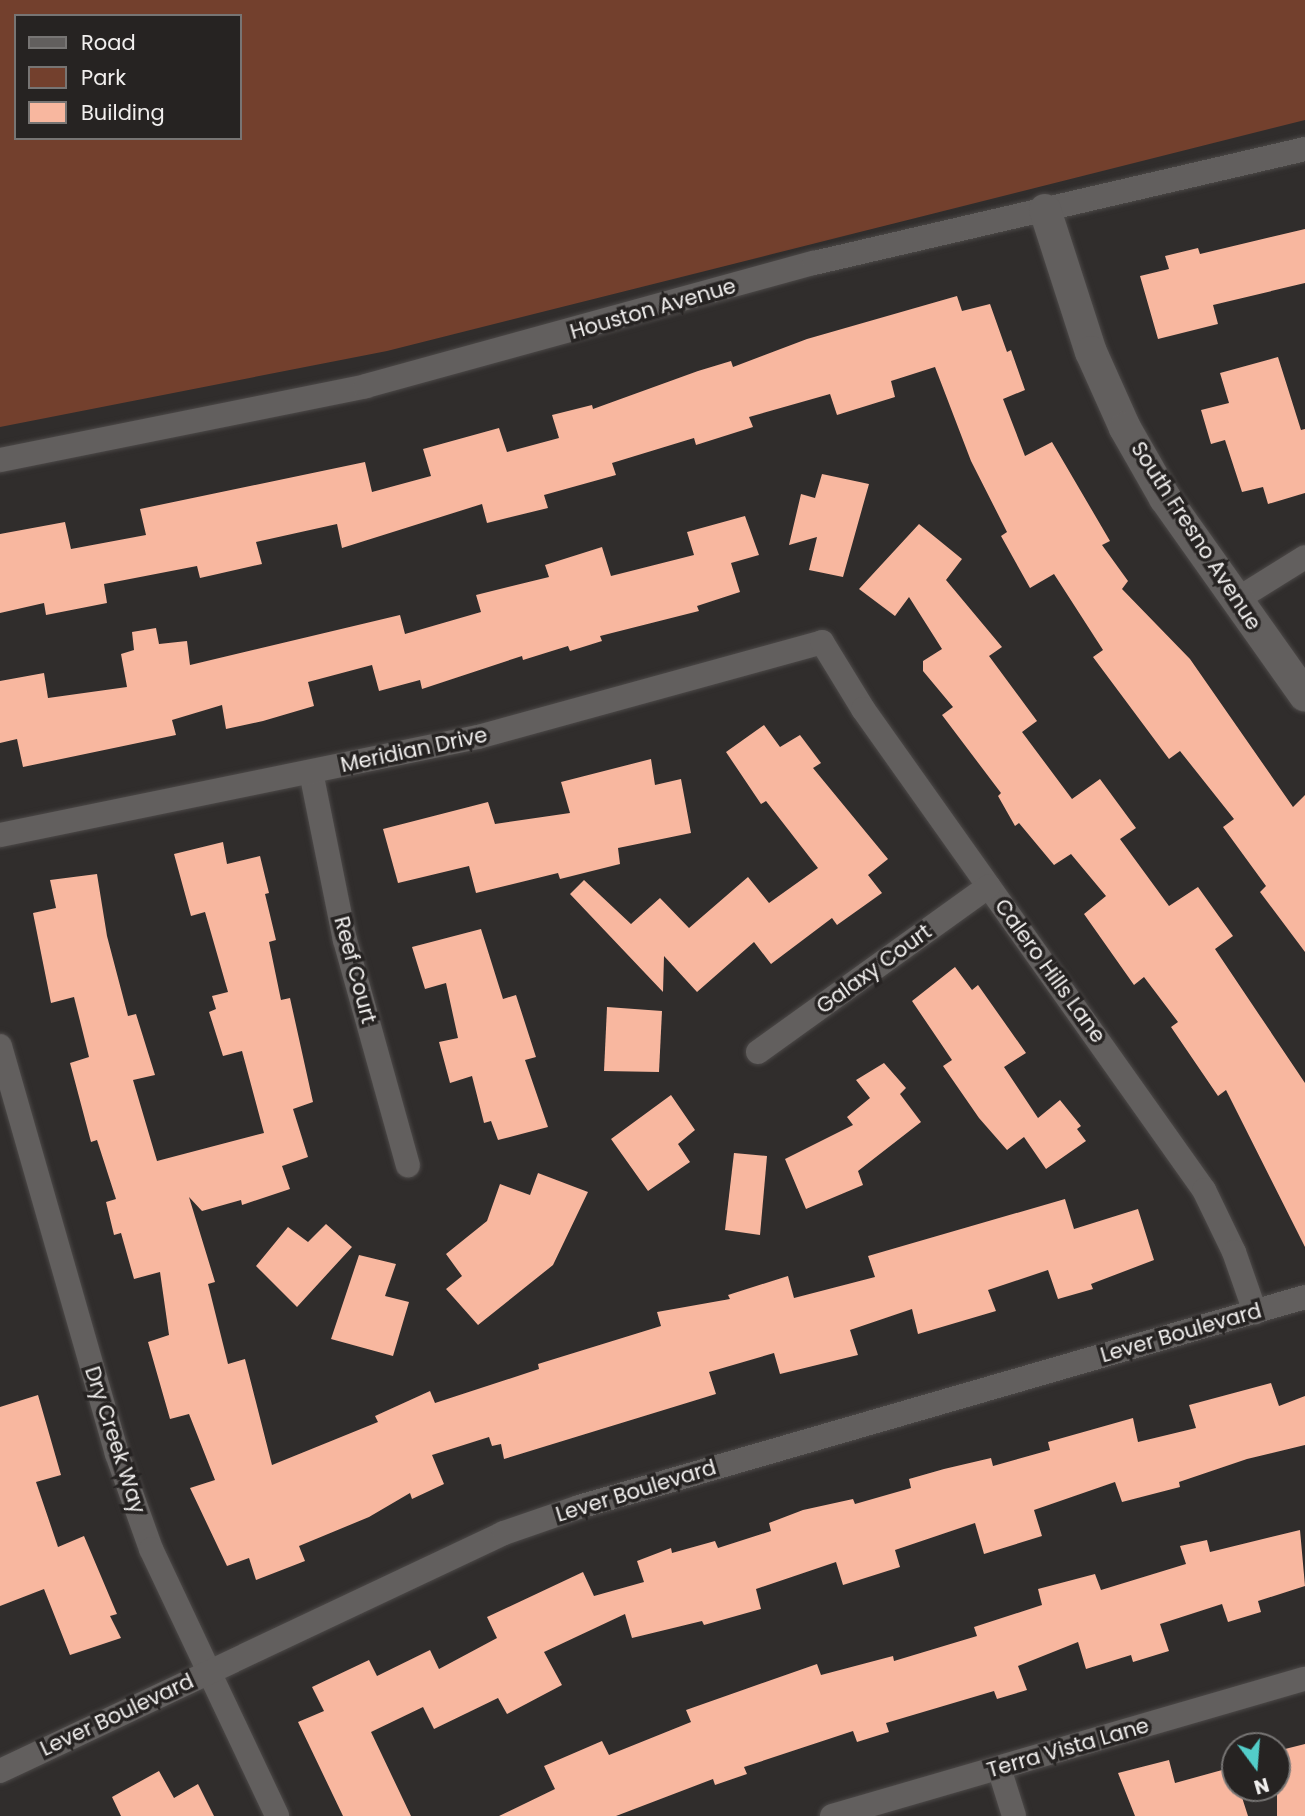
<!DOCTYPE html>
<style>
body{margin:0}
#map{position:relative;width:1305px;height:1816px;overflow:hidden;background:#302d2c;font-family:Poppins,sans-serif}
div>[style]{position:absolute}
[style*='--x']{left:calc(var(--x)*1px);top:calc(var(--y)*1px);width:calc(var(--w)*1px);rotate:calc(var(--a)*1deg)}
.green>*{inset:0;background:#73402d}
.building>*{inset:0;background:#f8b79f}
.roads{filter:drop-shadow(0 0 2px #4c4948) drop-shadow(0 0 2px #4c4948)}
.minor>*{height:24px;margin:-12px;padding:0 12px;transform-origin:12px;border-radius:12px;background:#625f5e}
.tertiary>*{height:32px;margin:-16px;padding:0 16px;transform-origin:16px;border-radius:16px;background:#625f5e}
span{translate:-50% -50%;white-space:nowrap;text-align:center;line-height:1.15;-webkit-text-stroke:7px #262322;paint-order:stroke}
.street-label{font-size:21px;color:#f1efee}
.legend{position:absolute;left:14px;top:14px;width:228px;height:126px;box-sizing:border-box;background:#262322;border:2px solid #777574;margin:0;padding:9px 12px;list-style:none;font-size:21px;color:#f1efee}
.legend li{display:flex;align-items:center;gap:14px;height:35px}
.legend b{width:35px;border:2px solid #777574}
.north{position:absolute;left:1221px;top:1732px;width:70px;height:70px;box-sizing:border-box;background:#262322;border:2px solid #777574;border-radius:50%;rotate:164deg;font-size:19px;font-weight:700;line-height:28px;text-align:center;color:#f1efee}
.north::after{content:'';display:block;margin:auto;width:24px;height:32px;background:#53cdc9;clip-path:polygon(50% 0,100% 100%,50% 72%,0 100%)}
</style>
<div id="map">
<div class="green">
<div style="clip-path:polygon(evenodd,0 0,1305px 0,1305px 120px,387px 351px,0 427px,0 0,16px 16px,240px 16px,240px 138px,16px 138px,16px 16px)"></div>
</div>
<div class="building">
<div style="clip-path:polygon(1305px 229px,1305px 283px,1213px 305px,1218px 324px,1158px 339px,1140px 276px,1169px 269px,1165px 256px,1198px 248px,1200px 254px)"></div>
<div style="clip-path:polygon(957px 296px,962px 311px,990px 304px,1007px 352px,1011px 350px,1025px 390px,1003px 399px,1025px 456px,1052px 442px,1110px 541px,1102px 545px,1128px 581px,1122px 589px,1190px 659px,1293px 807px,1305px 795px,1305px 952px,1260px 892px,1266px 886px,1223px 827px,1234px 819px,1180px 751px,1169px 759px,1093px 657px,1103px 650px,1054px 574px,1030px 588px,1001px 536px,1007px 532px,971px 461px,935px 367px,891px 381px,895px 397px,837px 415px,830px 394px,749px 417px,753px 427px,696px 445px,694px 438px,612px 463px,616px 475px,544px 495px,548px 508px,487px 523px,482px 504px,342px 548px,337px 524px,256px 542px,262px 564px,200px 578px,197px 566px,104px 584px,107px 603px,46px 615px,44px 603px,0 613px,0 534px,65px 522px,71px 549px,146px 535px,140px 509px,365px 462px,372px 492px,431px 476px,423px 449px,499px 428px,507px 452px,559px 438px,552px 415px,592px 405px,593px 409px,698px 371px,731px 361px,733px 367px,807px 339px)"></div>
<div style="clip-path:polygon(1278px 357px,1301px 430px,1305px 429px,1305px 493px,1268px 504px,1263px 487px,1242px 492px,1225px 440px,1211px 444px,1201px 410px,1229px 403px,1220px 373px)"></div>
<div style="clip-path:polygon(822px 474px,869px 484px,843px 577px,809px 570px,817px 537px,789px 545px,801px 494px,815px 498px)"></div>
<div style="clip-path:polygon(745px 516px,759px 555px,731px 563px,740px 592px,697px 606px,699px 611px,600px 636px,602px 641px,570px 651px,568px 646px,523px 660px,522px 656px,422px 689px,420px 680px,379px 691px,372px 665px,308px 682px,314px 706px,263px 721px,226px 729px,222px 705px,172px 720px,176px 735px,23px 767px,17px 739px,0 743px,0 681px,44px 673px,48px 698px,127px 687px,121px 654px,134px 650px,132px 632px,156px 628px,159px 644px,187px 641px,190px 665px,400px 615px,405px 634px,481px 612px,476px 595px,549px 577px,545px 565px,602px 547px,611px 576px,694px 555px,687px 532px)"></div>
<div style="clip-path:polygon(919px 524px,962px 559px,946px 580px,1002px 647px,989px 656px,1037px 721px,1022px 732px,1072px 799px,1100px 779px,1136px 828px,1120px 839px,1169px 906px,1198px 887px,1233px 936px,1215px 949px,1305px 1083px,1305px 1247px,1226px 1090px,1218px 1096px,1171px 1027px,1178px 1022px,1144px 977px,1134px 985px,1084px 914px,1106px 896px,1071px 854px,1054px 865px,1019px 823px,1015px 826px,998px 796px,1001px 793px,942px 715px,953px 707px,923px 671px,923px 661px,942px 649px,909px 597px,895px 616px,859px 589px)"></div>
<div style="clip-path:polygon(764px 725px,780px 747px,800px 735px,821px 763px,813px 768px,888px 859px,868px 875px,882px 893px,837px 925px,832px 918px,771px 964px,754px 942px,697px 992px,664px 956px,663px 992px,570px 894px,584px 880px,631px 924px,660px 898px,689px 928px,748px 877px,769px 903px,818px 868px,766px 801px,761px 804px,726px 752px)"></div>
<div style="clip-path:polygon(651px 759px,655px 785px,681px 779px,691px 833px,618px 848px,620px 864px,560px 879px,558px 873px,476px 893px,469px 866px,398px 883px,383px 829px,488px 802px,495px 824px,570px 813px,561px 782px)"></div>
<div style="clip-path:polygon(223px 842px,227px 864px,260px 856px,269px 893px,265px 894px,276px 940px,269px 942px,281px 1000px,290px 998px,313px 1102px,293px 1109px,308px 1157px,282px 1166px,290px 1189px,242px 1205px,241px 1200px,202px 1211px,189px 1197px,215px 1282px,208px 1284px,228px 1364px,245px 1359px,272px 1465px,378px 1422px,375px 1416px,430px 1391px,435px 1403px,539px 1369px,538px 1364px,661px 1326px,657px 1312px,730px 1299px,728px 1295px,788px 1276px,794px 1298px,875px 1277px,868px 1256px,1065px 1199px,1074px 1229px,1138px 1209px,1154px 1260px,1091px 1284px,1093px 1289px,1058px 1299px,1048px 1270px,988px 1290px,996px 1311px,918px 1334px,912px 1309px,850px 1330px,858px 1355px,780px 1374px,774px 1353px,709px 1372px,716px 1394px,504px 1459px,501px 1444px,492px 1446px,489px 1437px,432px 1455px,444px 1484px,412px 1499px,410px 1493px,369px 1517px,299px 1546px,305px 1561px,256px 1580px,249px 1558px,227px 1566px,190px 1488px,215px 1480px,189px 1414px,170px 1419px,148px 1342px,169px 1335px,160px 1272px,134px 1279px,121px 1233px,114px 1235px,106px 1202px,116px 1199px,97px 1140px,91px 1142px,70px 1063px,89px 1057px,74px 997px,51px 1003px,33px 913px,56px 908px,50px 880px,97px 874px,107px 936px,128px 1016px,136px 1014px,155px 1075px,133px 1080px,157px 1161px,264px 1133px,242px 1051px,223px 1056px,209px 1012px,216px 1009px,212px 996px,228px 992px,205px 912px,191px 916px,174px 854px)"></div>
<div style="clip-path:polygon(481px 929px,503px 999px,516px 995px,536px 1057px,525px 1060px,548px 1127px,498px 1140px,491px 1121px,484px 1123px,472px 1076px,450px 1083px,439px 1042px,458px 1038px,446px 983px,425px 989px,412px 947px)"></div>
<div style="clip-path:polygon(955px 967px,972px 990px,978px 985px,1026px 1053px,1004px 1067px,1038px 1118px,1060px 1100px,1081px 1126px,1077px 1129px,1086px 1141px,1046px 1169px,1024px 1137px,1007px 1150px,979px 1118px,943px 1066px,952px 1060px,912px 1001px)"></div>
<div style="clip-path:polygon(607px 1007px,662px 1011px,659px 1072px,604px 1071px)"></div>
<div style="clip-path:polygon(884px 1063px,906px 1088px,900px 1094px,921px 1122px,858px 1171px,863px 1185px,806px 1209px,785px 1159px,853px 1125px,847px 1117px,870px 1098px,856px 1080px)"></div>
<div style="clip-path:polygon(671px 1095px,695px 1130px,678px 1144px,690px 1162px,648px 1191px,611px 1139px)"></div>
<div style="clip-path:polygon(734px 1153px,767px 1156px,760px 1235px,725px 1230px)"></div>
<div style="clip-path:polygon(538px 1173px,588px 1192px,553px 1265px,478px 1325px,446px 1289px,462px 1276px,446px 1254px,487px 1221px,500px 1184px,530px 1195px)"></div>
<div style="clip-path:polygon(326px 1224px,352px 1247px,297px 1307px,256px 1266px,288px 1227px,308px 1242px)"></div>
<div style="clip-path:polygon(359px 1255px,396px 1264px,385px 1296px,409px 1302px,393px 1356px,331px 1339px)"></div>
<div style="clip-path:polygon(1271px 1383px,1279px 1406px,1305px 1396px,1305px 1445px,1247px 1459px,1179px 1482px,1180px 1487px,1122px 1502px,1115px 1482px,1034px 1510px,1042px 1536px,984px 1554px,975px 1523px,895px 1550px,900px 1567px,843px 1585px,836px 1562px,756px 1589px,761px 1609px,704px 1625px,702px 1621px,632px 1638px,625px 1614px,544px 1652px,562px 1685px,507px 1714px,498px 1698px,434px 1729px,423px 1707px,371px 1732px,411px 1816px,343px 1816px,298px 1722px,324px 1711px,312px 1687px,369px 1660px,377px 1676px,430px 1650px,439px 1669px,497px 1638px,487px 1617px,583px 1572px,594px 1596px,644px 1582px,637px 1561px,671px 1548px,672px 1553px,715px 1541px,718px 1548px,771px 1531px,769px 1523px,803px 1510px,853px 1499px,855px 1504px,911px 1488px,909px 1479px,944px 1469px,991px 1458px,993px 1466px,1050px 1450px,1048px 1442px,1133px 1418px,1138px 1442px,1196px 1428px,1189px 1405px)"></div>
<div style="clip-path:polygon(38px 1395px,61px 1475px,36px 1482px,58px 1547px,84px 1536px,117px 1614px,110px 1616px,121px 1638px,70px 1655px,44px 1589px,0 1606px,0 1407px)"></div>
<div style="clip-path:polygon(1300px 1530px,1305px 1586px,1258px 1601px,1261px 1612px,1228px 1622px,1222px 1604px,1160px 1624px,1169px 1651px,1133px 1662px,1131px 1655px,1086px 1669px,1078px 1642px,1018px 1666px,1027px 1690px,997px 1699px,994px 1691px,886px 1723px,889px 1732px,857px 1742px,853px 1731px,744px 1767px,747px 1774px,715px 1785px,713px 1779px,616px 1816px,499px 1816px,555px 1789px,544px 1766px,602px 1741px,609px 1755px,691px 1722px,686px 1710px,817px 1664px,821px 1675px,893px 1656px,894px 1661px,977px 1636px,974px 1627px,1042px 1605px,1038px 1589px,1095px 1574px,1101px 1590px,1186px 1564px,1180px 1546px,1207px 1540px,1210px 1552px)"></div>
<div style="clip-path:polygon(1305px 1744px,1305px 1816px,1277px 1816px,1277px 1751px)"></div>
<div style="clip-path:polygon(1169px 1760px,1175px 1783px,1233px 1767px,1235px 1788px,1239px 1788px,1248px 1816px,1135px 1816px,1118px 1773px)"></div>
<div style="clip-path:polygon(159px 1771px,174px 1798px,198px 1784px,214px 1816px,121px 1816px,112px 1797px)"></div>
</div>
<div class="roads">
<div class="minor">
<div style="--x:0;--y:460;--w:373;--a:-11.4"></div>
<div style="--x:366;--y:386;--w:465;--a:-15.4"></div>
<div style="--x:814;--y:263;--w:504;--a:-13.07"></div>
<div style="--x:1236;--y:600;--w:81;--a:-31.9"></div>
<div style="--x:311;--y:772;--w:171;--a:78.6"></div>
<div style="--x:345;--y:940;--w:234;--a:74.4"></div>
<div style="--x:0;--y:835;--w:488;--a:-11.6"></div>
<div style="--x:478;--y:737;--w:357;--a:-15.4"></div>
<div style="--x:822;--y:642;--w:79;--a:58.5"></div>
<div style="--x:863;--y:709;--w:590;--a:54.67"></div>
<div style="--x:1204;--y:1190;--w:69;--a:64.2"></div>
<div style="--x:1234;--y:1252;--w:64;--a:70.7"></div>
<div style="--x:0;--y:1046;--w:424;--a:74"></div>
<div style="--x:117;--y:1454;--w:101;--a:70.3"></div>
<div style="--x:151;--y:1549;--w:295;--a:64.7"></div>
<div style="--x:758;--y:1052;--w:284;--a:-35.7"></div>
<div style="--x:999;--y:1768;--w:50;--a:72.6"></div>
<div style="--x:0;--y:1771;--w:557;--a:-25.28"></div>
<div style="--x:504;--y:1533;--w:79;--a:-19.1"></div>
<div style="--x:579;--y:1507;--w:756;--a:-16.13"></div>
<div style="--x:832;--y:1816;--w:492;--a:-16.2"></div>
</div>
<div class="tertiary">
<div style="--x:1045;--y:210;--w:149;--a:72.1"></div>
<div style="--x:1091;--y:352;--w:83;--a:65.9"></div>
<div style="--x:1125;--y:428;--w:81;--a:60.3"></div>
<div style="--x:1165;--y:498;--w:242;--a:54.7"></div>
</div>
</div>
<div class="street-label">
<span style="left:653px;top:309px;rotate:-16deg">Houston Avenue</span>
<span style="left:1196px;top:536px;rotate:57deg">South Fresno Avenue</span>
<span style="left:414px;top:750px;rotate:-12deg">Meridian Drive</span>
<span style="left:874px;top:969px;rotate:-36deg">Galaxy Court</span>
<span style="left:355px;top:970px;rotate:75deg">Reef Court</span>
<span style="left:1050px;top:971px;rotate:54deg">Calero Hills Lane</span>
<span style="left:1181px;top:1333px;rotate:-16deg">Lever Boulevard</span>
<span style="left:115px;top:1440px;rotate:72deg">Dry Creek Way</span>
<span style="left:636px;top:1491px;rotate:-17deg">Lever Boulevard</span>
<span style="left:117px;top:1715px;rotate:-25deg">Lever Boulevard</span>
<span style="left:1068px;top:1748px;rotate:-16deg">Terra Vista Lane</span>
</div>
<ul class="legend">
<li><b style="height:9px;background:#625f5e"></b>Road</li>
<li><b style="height:19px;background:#73402d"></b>Park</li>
<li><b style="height:19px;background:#f8b79f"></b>Building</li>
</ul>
<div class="north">N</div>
</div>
